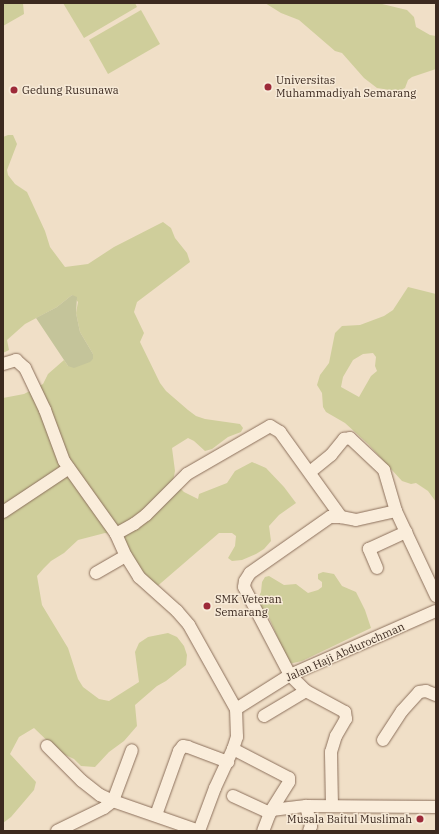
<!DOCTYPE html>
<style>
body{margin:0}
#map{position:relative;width:439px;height:834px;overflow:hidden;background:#f0dfc7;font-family:"IBM Plex Serif",serif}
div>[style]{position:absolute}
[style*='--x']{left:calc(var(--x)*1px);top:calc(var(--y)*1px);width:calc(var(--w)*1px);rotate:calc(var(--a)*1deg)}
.green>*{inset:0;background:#cfce9b}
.cemetery>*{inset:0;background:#c4c49a}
.roads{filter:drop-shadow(0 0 1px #8c705c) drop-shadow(0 0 1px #8c705c)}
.minor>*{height:12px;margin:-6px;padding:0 6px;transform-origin:6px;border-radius:6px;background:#faeddb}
.dots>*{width:11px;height:11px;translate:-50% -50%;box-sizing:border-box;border:2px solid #f7ead7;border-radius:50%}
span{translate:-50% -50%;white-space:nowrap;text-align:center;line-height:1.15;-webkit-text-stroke:3px #f7ead7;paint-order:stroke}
.poi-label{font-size:11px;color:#3c2a20}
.left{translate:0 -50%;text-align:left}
.right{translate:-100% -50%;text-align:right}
.street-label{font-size:11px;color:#3c2a20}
.frame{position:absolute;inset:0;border:4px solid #3c2a20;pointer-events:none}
</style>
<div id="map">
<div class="green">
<div style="clip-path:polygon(3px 3px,23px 3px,24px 14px,3px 26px)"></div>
<div style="clip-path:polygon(63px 3px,135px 3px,137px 7px,84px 38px)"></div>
<div style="clip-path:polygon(265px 3px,378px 3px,407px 10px,414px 17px,416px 27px,430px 35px,436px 36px,436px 69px,412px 77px,408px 80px,405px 88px,401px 90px,396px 91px,377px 88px,364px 78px,342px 53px,335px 51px,299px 20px,281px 13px)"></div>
<div style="clip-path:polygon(141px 10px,160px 44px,108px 74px,89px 40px)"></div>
<div style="clip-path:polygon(8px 135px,13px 135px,17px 144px,7px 170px,8px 175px,15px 184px,27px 192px,45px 231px,50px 247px,65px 267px,88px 264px,114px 247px,163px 222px,171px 228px,175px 238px,187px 253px,190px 262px,137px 302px,134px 312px,144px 333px,140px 342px,160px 383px,166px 391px,188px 410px,196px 416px,205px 419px,240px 424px,243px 428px,241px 432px,228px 437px,212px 449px,205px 451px,194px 441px,188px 438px,172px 448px,175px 471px,173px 481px,184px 492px,198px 499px,199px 494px,227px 483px,235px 471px,252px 462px,266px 468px,284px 487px,296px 503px,279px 515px,269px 526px,271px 541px,264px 549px,256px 554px,242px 560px,232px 561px,228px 558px,235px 546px,236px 536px,232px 533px,219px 533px,154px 589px,145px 578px,120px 535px,105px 533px,78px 540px,64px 553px,51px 561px,44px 568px,37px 576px,42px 605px,68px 648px,78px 679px,83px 687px,99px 699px,109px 701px,139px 682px,135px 652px,139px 643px,148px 637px,168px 633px,177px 637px,184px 646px,187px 655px,186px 665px,166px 681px,157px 686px,135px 705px,137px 726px,124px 741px,109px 752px,95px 767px,81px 766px,74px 759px,59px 752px,34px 728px,19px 737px,10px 754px,36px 782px,34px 790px,11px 817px,3px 823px,3px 398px,24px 394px,43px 384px,48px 374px,64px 360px,68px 366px,93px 359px,93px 354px,80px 332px,76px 313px,78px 302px,72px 295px,57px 307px,25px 324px,7px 340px,9px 350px,3px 353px,3px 137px)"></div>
<div style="clip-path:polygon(evenodd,408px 287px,436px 294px,436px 502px,428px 491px,416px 483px,411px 484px,402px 481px,368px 444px,345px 423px,326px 412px,323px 407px,322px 393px,317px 385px,320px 375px,329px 363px,335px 333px,342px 326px,360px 325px,384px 316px,393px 310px,408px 287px,373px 353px,376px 357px,375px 366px,377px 371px,371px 376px,359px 397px,341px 387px,343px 377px,353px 360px,363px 354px,373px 353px)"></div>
<div style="clip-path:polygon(323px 572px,334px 574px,342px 586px,356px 592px,365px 610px,371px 628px,302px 661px,289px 664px,270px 620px,257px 601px,261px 592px,262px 582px,265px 577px,269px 576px,284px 585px,296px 584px,308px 593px,318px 590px,322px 587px,322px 582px,318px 579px,318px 574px)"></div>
</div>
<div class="cemetery">
<div style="clip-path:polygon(72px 295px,77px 297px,76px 313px,80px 332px,93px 354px,93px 359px,90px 362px,74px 368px,68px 366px,36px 318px,57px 307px)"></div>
</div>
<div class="roads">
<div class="minor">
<div style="--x:3;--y:364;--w:14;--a:-17"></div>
<div style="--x:16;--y:360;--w:12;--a:42"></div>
<div style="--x:25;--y:368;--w:47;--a:64.5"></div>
<div style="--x:45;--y:410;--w:54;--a:69.6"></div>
<div style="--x:64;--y:461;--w:90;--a:54.5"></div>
<div style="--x:116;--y:534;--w:24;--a:66"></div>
<div style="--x:126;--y:556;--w:25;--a:58"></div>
<div style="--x:139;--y:577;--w:51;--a:41.8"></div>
<div style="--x:177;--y:611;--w:18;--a:49"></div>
<div style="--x:189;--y:625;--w:96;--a:60.8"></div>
<div style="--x:310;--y:472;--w:27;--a:-39"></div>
<div style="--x:331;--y:455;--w:21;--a:-51"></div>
<div style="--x:344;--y:439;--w:6;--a:-9"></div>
<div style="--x:350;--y:438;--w:47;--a:43.3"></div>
<div style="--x:384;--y:470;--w:43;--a:73.7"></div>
<div style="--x:3;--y:512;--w:79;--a:-33.7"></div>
<div style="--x:116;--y:534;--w:21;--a:-29"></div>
<div style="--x:134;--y:524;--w:15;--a:-37"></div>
<div style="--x:146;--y:515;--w:58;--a:-45"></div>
<div style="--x:187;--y:474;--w:96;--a:-30"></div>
<div style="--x:270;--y:426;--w:12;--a:31"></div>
<div style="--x:280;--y:432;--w:105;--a:54.3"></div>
<div style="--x:341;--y:517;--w:15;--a:11"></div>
<div style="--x:356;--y:520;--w:41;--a:-12.7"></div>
<div style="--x:396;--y:511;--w:94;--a:64.8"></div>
<div style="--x:377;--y:568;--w:21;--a:-113"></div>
<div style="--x:369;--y:549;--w:41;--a:-24.7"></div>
<div style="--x:96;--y:573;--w:34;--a:-30"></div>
<div style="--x:236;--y:709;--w:64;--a:-32.2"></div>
<div style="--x:290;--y:675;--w:159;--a:-23.7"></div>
<div style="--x:264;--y:716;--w:49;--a:-30.8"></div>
<div style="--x:383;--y:740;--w:35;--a:-57"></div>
<div style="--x:402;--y:711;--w:25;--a:-48"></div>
<div style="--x:419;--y:692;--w:7;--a:-8"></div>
<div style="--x:426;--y:691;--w:11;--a:22"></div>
<div style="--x:47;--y:746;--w:49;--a:45"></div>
<div style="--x:82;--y:781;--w:23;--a:38"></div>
<div style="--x:100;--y:795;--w:14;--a:25"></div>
<div style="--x:113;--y:801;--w:54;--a:-69.6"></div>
<div style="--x:233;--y:749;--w:63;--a:27.4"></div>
<div style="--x:289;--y:778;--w:4;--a:90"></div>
<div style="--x:289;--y:782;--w:36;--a:122"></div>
<div style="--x:270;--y:813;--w:19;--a:111"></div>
<div style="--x:233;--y:796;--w:41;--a:24.7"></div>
<div style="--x:306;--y:806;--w:21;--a:76"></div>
<div style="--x:311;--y:826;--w:5;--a:112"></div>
<div style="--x:332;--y:806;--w:54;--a:-91.1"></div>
<div style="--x:331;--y:752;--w:17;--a:-73"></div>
<div style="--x:336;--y:736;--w:20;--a:-60"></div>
<div style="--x:346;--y:719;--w:7;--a:-98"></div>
<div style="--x:345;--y:712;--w:44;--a:-151.7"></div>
<div style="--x:306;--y:691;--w:23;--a:-135"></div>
<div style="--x:290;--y:675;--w:99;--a:-117.6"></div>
<div style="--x:244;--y:587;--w:6;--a:-81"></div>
<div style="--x:245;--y:581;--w:9;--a:-58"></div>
<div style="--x:250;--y:573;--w:98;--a:-35"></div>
<div style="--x:330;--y:517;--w:11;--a:0"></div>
<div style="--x:272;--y:810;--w:34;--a:-7"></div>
<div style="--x:306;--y:806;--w:130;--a:0.4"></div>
<div style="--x:156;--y:815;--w:68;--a:-70.2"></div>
<div style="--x:179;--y:751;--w:6;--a:-51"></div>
<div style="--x:183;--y:746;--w:5;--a:11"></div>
<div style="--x:188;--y:747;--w:43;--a:20.6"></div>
<div style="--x:57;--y:831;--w:52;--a:-26.1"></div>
<div style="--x:104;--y:808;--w:11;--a:-38"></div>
<div style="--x:113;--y:801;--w:91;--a:19.2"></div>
<div style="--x:199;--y:831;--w:46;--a:-69.6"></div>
<div style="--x:215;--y:788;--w:43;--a:-65.2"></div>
<div style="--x:233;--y:749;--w:13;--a:-72"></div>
<div style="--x:237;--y:737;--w:28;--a:-92"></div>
</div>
</div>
<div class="dots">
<div style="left:268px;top:87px;background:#9d2a39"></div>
<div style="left:14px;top:90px;background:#9d2a39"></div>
<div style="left:207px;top:606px;background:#9d2a39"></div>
<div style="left:420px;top:819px;background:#9d2a39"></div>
</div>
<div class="poi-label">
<span class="left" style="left:276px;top:87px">Universitas<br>Muhammadiyah Semarang</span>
<span class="left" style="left:22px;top:90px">Gedung Rusunawa</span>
<span class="left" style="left:215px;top:606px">SMK Veteran<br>Semarang</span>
<span class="right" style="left:412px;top:819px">Musala Baitul Muslimah</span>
</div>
<div class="street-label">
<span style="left:345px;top:652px;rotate:-24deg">Jalan Haji Abdurochman</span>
</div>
<div class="frame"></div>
</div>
